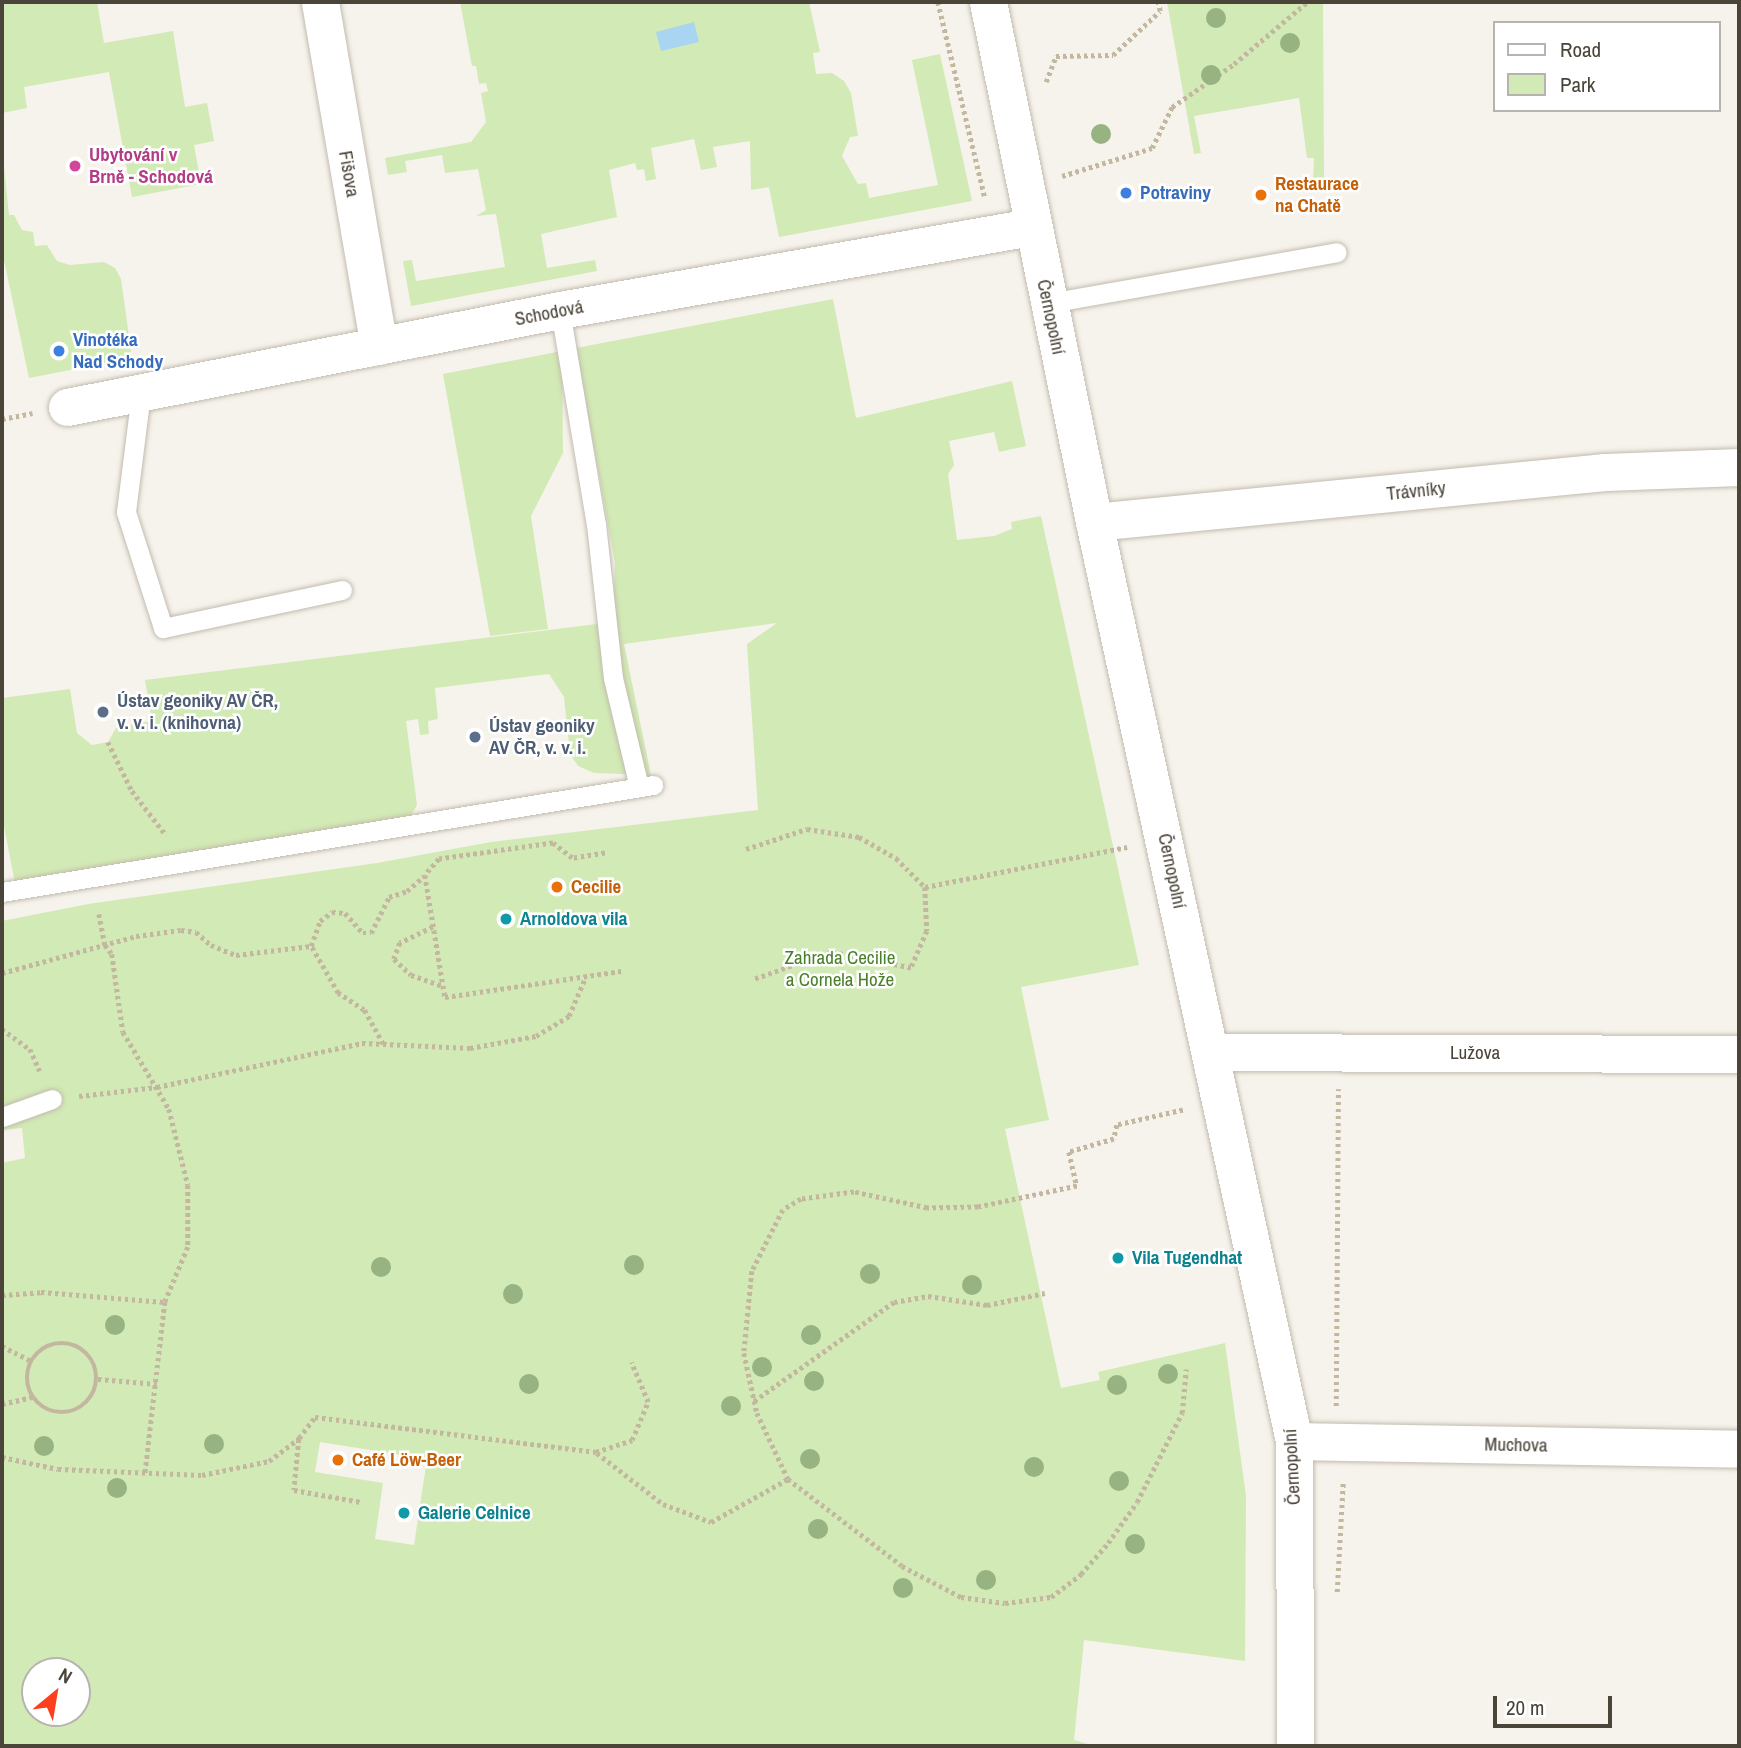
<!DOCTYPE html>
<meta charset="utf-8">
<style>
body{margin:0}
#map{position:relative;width:1741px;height:1748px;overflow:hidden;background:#f6f3ec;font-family:"Archivo Narrow",sans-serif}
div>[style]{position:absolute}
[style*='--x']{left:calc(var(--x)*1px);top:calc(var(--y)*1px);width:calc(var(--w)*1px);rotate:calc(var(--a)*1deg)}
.green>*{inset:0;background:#d2eab5}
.water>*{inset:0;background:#a9d4f2}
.path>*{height:4.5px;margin-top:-2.25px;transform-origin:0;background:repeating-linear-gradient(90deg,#c4b79f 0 3.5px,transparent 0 7px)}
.path>.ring{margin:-2.25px;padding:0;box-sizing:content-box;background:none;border:4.5px solid #c4b79f;border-radius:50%}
.roads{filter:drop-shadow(0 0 2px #c2bbae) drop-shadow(0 0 2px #c2bbae)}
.service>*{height:19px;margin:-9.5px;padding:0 9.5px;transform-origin:9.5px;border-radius:9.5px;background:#fff}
.minor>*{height:37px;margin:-18.5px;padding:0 18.5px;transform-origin:18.5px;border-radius:18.5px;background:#fff}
.trees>*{width:20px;height:20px;margin:-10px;border-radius:50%;background:#97b381}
.dots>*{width:19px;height:19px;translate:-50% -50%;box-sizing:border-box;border:4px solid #fff;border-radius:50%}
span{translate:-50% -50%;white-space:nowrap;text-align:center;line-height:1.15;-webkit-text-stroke:5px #fff;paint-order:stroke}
.hotel-label{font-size:19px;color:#b23c85;font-weight:700}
.left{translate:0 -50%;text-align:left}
.street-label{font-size:19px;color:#4b4439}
.food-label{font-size:19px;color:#c56008;font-weight:700}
.shop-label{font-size:19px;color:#366cbe;font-weight:700}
.service-label{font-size:19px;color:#4e5e75;font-weight:700}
.culture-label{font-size:19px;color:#0d838f;font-weight:700}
.park-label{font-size:19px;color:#4a7f2a}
.frame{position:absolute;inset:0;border:4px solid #4b4439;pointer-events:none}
.legend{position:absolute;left:1493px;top:21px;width:228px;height:91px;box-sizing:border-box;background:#fff;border:2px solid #b7b4b0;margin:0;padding:9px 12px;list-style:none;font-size:21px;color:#4b4439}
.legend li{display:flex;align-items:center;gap:14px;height:35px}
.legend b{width:35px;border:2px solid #b7b4b0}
.north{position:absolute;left:21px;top:1657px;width:70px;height:70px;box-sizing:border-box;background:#fff;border:2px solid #b7b4b0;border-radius:50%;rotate:30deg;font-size:19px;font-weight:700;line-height:28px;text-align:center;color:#4b4439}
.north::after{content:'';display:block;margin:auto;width:24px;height:32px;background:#fc3f1d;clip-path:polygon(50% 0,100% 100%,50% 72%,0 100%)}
.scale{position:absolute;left:1493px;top:1696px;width:119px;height:32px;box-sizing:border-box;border:4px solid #4b4439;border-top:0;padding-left:9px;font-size:21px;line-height:24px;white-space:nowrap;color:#4b4439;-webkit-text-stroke:5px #fff;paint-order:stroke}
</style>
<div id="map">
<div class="green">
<div style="clip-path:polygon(2px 2px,97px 2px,104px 43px,173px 31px,185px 107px,207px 103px,214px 141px,194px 145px,201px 184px,132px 197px,109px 72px,24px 87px,27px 108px,2px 113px)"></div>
<div style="clip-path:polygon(460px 2px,809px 2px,820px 52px,813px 53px,816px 74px,832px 73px,844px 81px,851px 93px,858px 136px,850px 137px,842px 156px,858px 184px,866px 183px,869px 198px,938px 185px,912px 60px,940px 54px,972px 201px,779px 237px,769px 187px,751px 190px,750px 141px,713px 147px,717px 167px,701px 170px,694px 139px,651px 148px,656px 179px,646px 181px,644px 169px,637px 170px,635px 163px,609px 170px,617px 217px,541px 234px,547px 268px,595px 260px,597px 271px,411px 306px,403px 261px,412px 260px,416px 281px,505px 267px,496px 214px,476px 216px,486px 210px,478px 169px,445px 173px,442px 155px,405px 161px,407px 172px,388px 175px,385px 158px,471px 142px,486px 122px,481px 93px,488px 91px,486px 83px,479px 84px,476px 66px,472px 66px)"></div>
<div style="clip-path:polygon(1167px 2px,1323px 2px,1324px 179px,1313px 180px,1314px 158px,1307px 158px,1299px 98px,1194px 116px,1201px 153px,1194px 154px)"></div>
<div style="clip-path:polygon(2px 147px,9px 215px,14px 215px,22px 230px,33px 232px,35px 246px,47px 245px,57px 261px,70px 265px,104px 262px,115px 268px,121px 279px,132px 358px,29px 378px,2px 251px)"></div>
<div style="clip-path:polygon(evenodd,833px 299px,856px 418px,1012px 381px,1026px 446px,999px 452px,994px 432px,949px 441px,954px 465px,948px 474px,957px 540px,994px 536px,1012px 529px,1011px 522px,1041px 516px,1139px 965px,1021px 987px,1049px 1120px,1005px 1129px,1061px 1388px,1100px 1380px,1098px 1372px,1225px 1343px,1246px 1496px,1245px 1661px,1084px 1640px,1074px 1740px,1095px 1746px,2px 1746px,2px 1163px,25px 1158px,22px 1128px,2px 1130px,2px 921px,88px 904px,377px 863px,491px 842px,758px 810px,747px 644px,777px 623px,624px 644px,653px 785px,625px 774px,594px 773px,578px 766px,570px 754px,564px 697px,549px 674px,435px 688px,438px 719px,428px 721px,429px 734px,420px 735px,418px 719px,406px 721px,417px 805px,409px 819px,15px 883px,2px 816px,2px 698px,70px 689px,77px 733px,92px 745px,108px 742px,116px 728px,128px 729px,128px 725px,152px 721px,145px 680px,613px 622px,615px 563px,576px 348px,833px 299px,320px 1442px,427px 1459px,414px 1545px,375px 1539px,383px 1483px,315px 1472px,320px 1442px,833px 299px,35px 1671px,77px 1671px,77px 1713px,35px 1713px,35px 1671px)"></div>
<div style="clip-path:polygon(562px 351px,563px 453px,531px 516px,548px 629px,490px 636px,443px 374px)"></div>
</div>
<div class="water">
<div style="clip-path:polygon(694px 22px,699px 42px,661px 51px,656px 32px)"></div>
</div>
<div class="path">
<div style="--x:938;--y:2;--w:202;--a:76.5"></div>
<div style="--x:1046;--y:82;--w:28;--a:-69"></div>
<div style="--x:1056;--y:56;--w:57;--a:-1"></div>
<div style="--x:1113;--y:55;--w:64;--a:-43.1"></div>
<div style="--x:1160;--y:11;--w:9;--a:-103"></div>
<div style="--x:1062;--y:176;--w:94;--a:-17.3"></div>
<div style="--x:1152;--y:148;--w:46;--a:-64"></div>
<div style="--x:1172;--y:107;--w:75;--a:-34.7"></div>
<div style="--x:1234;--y:64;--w:96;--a:-40.3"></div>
<div style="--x:2;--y:419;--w:31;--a:-11"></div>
<div style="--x:108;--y:742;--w:55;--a:63.9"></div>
<div style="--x:132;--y:791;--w:56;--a:52.3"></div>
<div style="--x:746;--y:849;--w:64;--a:-18.2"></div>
<div style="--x:807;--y:829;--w:53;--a:8.7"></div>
<div style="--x:859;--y:837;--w:43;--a:29.6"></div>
<div style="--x:896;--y:858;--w:41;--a:45"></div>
<div style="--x:925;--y:887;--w:44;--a:87.4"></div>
<div style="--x:927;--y:931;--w:40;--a:113.4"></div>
<div style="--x:911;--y:968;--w:82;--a:-168.7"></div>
<div style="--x:831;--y:952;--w:81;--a:160.4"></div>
<div style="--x:605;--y:853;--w:33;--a:171"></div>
<div style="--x:572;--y:858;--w:24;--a:-142"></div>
<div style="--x:553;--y:843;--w:115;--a:172"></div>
<div style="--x:439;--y:859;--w:21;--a:131"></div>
<div style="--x:425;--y:875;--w:124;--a:80.7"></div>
<div style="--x:445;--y:997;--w:178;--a:-8.4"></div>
<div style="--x:925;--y:887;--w:206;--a:-11.2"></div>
<div style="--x:99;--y:914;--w:32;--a:79"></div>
<div style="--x:105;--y:945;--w:11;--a:52"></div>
<div style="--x:112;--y:954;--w:79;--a:82"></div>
<div style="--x:123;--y:1032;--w:90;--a:59.1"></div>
<div style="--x:169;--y:1109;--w:78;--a:76"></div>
<div style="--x:188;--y:1185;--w:62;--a:90"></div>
<div style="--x:188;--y:1247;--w:60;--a:112.7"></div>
<div style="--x:433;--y:927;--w:37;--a:154"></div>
<div style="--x:400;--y:943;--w:17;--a:111"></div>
<div style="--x:394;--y:959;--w:23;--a:43"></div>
<div style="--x:411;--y:975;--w:34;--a:19"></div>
<div style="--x:2;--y:973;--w:139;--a:-15.4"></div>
<div style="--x:136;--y:936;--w:45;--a:-7.6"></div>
<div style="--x:181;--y:930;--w:15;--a:8"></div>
<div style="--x:196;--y:932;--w:20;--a:41"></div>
<div style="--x:211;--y:945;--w:27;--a:22"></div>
<div style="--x:236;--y:955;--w:76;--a:-6.8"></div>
<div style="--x:2;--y:1029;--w:34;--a:36"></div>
<div style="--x:30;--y:1049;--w:24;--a:66"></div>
<div style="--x:383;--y:1044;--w:39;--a:-119"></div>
<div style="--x:364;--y:1010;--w:31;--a:-147"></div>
<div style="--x:338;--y:993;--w:54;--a:-119.9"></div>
<div style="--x:311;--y:946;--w:27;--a:-70"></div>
<div style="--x:320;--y:921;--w:15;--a:-37"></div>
<div style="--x:332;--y:912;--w:13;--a:4"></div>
<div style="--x:345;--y:913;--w:27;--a:48"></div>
<div style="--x:363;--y:933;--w:8;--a:0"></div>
<div style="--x:371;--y:933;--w:40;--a:-63.4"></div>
<div style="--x:389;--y:897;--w:19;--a:-18"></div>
<div style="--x:407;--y:891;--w:23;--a:-41"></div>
<div style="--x:79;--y:1096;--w:79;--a:-6.6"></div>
<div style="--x:157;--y:1087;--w:210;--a:-12.1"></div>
<div style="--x:362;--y:1043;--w:108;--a:2.7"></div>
<div style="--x:470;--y:1048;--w:67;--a:-10.3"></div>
<div style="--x:536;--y:1036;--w:39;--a:-31"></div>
<div style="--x:569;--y:1016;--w:43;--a:-67"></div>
<div style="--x:1183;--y:1110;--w:68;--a:167.2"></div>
<div style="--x:1117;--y:1125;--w:14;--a:102"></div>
<div style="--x:1114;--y:1139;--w:47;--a:163.9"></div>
<div style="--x:1069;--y:1152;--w:35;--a:77"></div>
<div style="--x:1077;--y:1186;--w:101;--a:168"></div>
<div style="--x:978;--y:1207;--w:51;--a:178.9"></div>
<div style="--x:927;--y:1208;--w:75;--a:-167.6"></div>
<div style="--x:854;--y:1192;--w:53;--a:172.5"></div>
<div style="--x:801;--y:1199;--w:21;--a:149"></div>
<div style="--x:783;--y:1210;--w:68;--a:116.9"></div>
<div style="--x:752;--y:1271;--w:82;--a:95.6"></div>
<div style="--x:744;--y:1353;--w:61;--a:77.8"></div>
<div style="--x:757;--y:1413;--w:73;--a:64.8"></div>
<div style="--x:788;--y:1479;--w:143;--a:37.3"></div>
<div style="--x:902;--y:1566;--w:67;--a:27.7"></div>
<div style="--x:961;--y:1597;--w:44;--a:7.8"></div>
<div style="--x:1005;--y:1603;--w:46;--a:-7.4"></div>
<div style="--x:1051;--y:1597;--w:38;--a:-37"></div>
<div style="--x:1081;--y:1574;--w:41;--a:-48.9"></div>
<div style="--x:1108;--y:1543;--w:50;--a:-54.7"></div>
<div style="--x:1137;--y:1502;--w:100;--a:-63.2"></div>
<div style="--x:1182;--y:1413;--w:44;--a:-84.8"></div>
<div style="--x:2;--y:1295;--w:39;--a:-4"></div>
<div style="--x:41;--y:1292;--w:124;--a:4.6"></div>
<div style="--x:165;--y:1302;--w:175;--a:96.6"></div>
<div class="ring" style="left:27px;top:1343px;width:65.5px;height:65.5px"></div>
<div style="--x:2;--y:1346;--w:33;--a:27"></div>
<div style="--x:98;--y:1379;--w:59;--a:4.8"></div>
<div style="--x:754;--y:1401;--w:171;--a:-35.3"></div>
<div style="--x:894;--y:1302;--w:35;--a:-10"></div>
<div style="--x:928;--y:1296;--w:60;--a:8.7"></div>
<div style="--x:987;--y:1305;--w:59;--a:-11.7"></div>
<div style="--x:2;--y:1404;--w:31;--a:-13"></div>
<div style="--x:1336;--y:1406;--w:317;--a:-89.6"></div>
<div style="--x:299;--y:1439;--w:51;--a:95.6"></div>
<div style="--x:294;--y:1490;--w:68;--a:10.2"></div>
<div style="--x:597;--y:1453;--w:83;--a:37.7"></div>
<div style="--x:663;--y:1504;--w:51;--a:20.6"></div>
<div style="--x:711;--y:1522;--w:88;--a:-29.2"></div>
<div style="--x:2;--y:1457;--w:57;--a:12.1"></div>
<div style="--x:58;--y:1469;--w:144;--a:2.4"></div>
<div style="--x:202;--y:1475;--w:68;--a:-11.8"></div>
<div style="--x:269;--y:1461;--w:38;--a:-37"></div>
<div style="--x:299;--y:1438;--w:26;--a:-53"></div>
<div style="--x:315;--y:1417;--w:283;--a:7.1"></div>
<div style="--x:596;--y:1452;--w:38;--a:-18"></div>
<div style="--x:632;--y:1440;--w:41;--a:-67.2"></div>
<div style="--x:648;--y:1402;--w:43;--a:-113"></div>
<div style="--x:1337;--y:1592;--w:111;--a:-86.9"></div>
</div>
<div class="roads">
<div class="service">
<div style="--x:1049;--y:303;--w:292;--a:-10"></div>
<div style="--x:560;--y:310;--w:217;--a:80.5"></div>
<div style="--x:596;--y:524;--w:155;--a:83.7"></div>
<div style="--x:613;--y:678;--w:112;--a:76.6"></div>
<div style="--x:141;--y:393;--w:120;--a:97.2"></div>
<div style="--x:126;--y:512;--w:122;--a:72.3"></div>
<div style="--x:163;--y:628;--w:183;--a:-12"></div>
<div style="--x:2;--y:892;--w:660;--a:-9.33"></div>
<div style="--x:2;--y:1117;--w:53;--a:-19.8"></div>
</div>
<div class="minor">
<div style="--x:320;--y:2;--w:349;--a:80.3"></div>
<div style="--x:988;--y:2;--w:531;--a:78.48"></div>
<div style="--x:1094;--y:522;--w:941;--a:77.72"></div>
<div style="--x:1294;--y:1441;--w:305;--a:89.8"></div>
<div style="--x:67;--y:407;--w:502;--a:-11.13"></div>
<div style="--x:560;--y:310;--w:480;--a:-10"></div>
<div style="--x:1094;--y:522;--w:513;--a:-5.59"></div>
<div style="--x:1605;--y:472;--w:134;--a:-2.1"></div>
<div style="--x:1210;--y:1052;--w:529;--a:0.22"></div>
<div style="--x:1294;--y:1441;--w:445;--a:1"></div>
</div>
</div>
<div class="trees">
<div style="left:1216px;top:18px"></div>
<div style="left:1290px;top:43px"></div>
<div style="left:1211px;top:75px"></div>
<div style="left:1101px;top:134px"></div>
<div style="left:634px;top:1265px"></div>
<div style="left:381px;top:1267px"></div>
<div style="left:870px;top:1274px"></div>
<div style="left:972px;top:1285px"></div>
<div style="left:513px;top:1294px"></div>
<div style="left:115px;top:1325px"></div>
<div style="left:811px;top:1335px"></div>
<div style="left:762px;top:1367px"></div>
<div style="left:1168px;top:1374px"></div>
<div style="left:814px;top:1381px"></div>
<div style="left:529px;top:1384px"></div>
<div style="left:1117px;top:1385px"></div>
<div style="left:731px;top:1406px"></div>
<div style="left:214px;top:1444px"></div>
<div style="left:44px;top:1446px"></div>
<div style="left:810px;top:1459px"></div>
<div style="left:1034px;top:1467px"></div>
<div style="left:1119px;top:1481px"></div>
<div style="left:117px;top:1488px"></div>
<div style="left:818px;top:1529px"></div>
<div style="left:1135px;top:1544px"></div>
<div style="left:986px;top:1580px"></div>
<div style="left:903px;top:1588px"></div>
</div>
<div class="dots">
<div style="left:75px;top:166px;background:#d1479c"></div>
<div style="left:1126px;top:193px;background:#3f7fe0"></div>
<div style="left:1261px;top:195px;background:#e8710a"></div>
<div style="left:59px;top:351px;background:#3f7fe0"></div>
<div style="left:103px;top:712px;background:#5c6f8a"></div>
<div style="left:475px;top:737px;background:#5c6f8a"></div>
<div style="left:557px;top:887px;background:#e8710a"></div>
<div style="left:506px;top:919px;background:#0f9aa8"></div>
<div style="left:1118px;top:1258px;background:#0f9aa8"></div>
<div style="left:338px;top:1460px;background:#e8710a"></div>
<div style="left:404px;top:1513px;background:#0f9aa8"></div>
</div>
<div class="hotel-label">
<span class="left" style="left:89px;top:166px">Ubytování v<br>Brně - Schodová</span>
</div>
<div class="street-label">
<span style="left:349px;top:174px;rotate:80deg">Fišova</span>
<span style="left:549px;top:313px;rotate:-11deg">Schodová</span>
<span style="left:1051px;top:317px;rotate:78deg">Černopolní</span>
<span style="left:1416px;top:491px;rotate:-6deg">Trávníky</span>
<span style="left:1172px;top:871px;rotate:78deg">Černopolní</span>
<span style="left:1475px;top:1053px">Lužova</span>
<span style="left:1516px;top:1445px;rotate:1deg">Muchova</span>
<span style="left:1292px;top:1467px;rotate:-93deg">Černopolní</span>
</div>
<div class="food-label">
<span class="left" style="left:1275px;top:195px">Restaurace<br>na Chatě</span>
<span class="left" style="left:571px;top:887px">Cecilie</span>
<span class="left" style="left:352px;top:1460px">Café Löw-Beer</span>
</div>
<div class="shop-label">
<span class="left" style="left:1140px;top:193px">Potraviny</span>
<span class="left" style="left:73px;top:351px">Vinotéka<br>Nad Schody</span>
</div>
<div class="service-label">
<span class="left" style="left:117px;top:712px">Ústav geoniky AV ČR,<br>v. v. i. (knihovna)</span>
<span class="left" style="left:489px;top:737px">Ústav geoniky<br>AV ČR, v. v. i.</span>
</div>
<div class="culture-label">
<span class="left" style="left:520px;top:919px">Arnoldova vila</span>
<span class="left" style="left:1132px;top:1258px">Vila Tugendhat</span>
<span class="left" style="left:418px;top:1513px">Galerie Celnice</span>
</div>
<div class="park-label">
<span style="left:840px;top:969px">Zahrada Cecilie<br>a Cornela Hože</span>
</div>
<div class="frame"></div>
<ul class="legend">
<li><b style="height:9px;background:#fff"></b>Road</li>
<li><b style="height:19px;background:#d2eab5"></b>Park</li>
</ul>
<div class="north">N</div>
<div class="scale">20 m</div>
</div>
